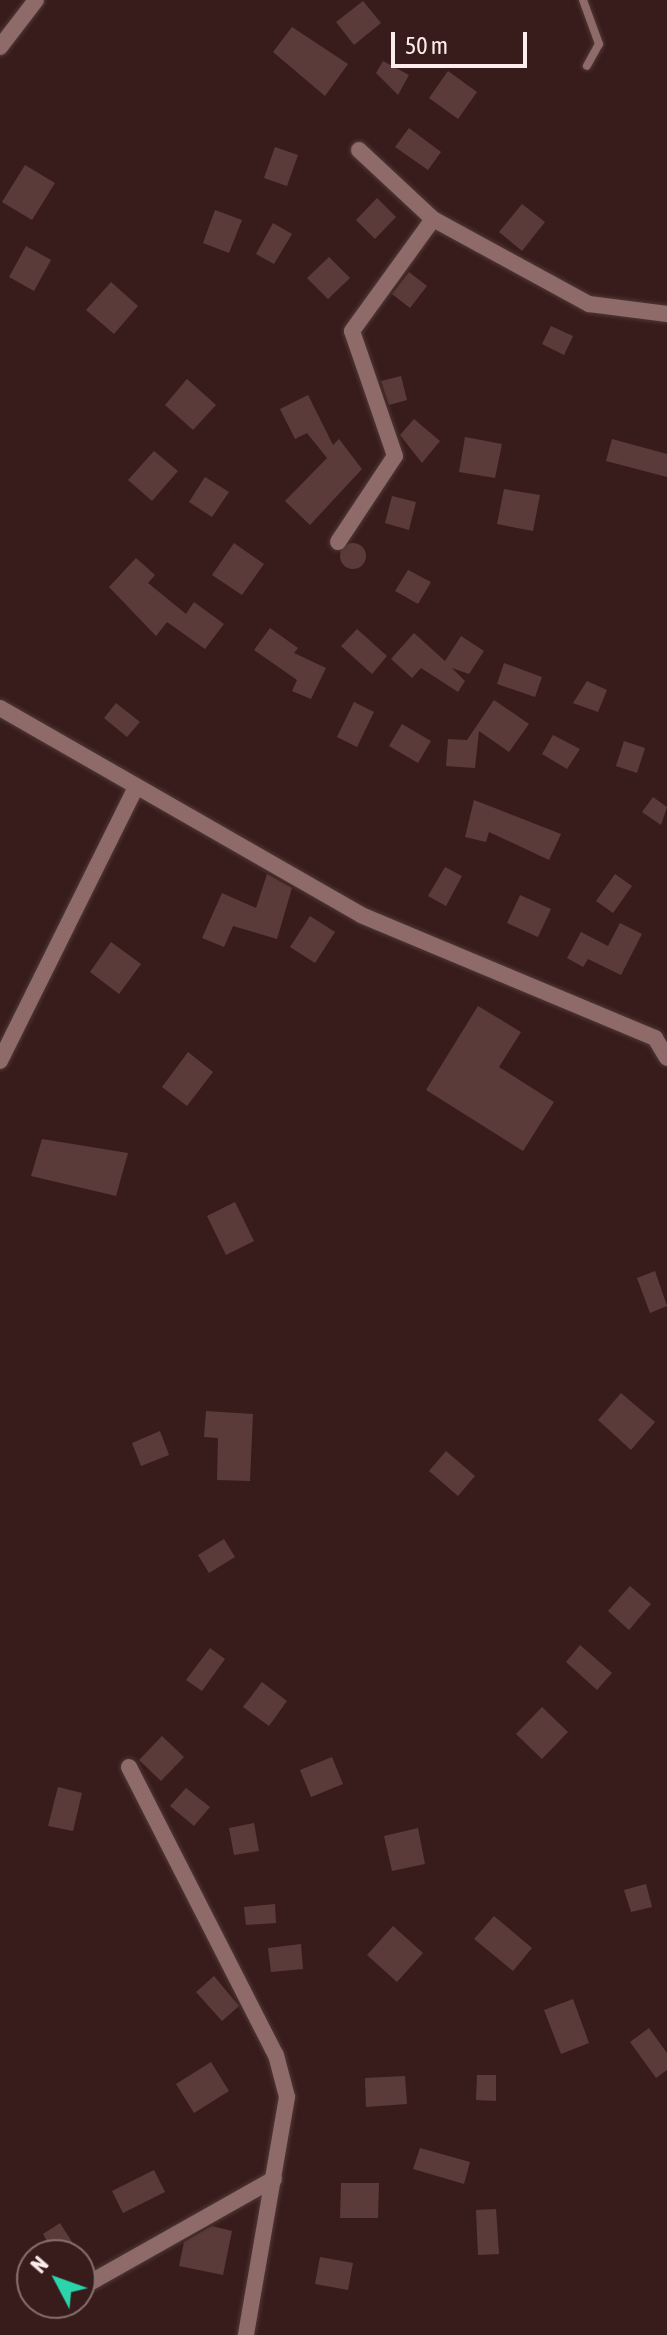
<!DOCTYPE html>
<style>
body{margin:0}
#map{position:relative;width:667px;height:2335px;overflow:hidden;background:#381c1b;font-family:"Asap Condensed",sans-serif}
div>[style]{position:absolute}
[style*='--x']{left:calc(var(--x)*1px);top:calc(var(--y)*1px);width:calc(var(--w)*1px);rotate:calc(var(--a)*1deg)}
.building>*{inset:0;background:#5b3b3a}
.round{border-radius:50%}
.roads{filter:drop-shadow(0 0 2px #4f3838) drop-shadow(0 0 2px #4f3838)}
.service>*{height:8px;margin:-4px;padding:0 4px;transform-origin:4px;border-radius:4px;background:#8e6a69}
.minor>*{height:16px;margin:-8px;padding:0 8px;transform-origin:8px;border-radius:8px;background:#8e6a69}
span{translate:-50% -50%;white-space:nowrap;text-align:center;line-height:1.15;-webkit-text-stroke:6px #381c1b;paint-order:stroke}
.north{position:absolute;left:16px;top:2239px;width:80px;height:80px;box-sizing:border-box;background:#381c1b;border:2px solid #866f6e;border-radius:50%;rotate:311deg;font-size:22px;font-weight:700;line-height:32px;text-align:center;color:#fceceb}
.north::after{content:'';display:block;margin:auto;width:28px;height:36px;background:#2ad5ac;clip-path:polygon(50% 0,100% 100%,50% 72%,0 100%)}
.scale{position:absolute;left:391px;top:32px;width:136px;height:36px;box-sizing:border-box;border:4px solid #fceceb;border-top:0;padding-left:10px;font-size:24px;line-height:28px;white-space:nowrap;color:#fceceb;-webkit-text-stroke:6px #381c1b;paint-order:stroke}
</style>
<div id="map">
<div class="building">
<div style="clip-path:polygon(363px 1px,381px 23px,354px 45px,336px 22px)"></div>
<div style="clip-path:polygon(292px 27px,348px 64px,325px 96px,273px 52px)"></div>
<div style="clip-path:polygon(383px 61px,409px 75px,398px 95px,376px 73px)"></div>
<div style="clip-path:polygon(448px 71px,477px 92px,458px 119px,429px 98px)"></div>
<div style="clip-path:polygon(409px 128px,441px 152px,428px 170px,395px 147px)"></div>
<div style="clip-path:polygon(275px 147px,298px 155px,287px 186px,264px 178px)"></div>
<div style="clip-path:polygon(25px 165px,55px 183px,32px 220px,2px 202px)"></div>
<div style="clip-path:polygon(377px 198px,396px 217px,375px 239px,356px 220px)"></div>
<div style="clip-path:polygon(522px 204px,545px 222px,522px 251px,499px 232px)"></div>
<div style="clip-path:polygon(215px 210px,242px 220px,229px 253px,203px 243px)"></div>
<div style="clip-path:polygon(273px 223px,292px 234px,274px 264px,256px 254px)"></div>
<div style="clip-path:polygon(26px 246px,51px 260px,34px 291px,9px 277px)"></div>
<div style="clip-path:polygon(329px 257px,350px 278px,328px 299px,307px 278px)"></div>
<div style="clip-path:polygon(409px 272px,427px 286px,410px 308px,392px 294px)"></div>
<div style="clip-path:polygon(111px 282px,138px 306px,114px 334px,86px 310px)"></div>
<div style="clip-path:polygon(551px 326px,573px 336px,564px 355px,542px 344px)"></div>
<div style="clip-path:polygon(401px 376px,407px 400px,389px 405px,381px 381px)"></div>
<div style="clip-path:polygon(187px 379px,216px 405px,193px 430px,165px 405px)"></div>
<div style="clip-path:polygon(308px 395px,333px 445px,339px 439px,362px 469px,310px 525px,285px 501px,327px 458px,307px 433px,295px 439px,280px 409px)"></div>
<div style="clip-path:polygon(414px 419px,440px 441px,422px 463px,400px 435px)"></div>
<div style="clip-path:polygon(465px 437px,502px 444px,495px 478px,459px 472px)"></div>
<div style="clip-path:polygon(612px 439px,667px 454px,667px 477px,606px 461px)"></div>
<div style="clip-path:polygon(154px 451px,178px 471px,152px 501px,128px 480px)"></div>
<div style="clip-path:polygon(205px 477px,229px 492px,212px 517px,189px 502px)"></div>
<div style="clip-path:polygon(504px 489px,540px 495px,533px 531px,497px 524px)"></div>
<div style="clip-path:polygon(392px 496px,416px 502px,409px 530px,385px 523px)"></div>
<div class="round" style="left:340px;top:543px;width:26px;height:26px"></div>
<div style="clip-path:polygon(234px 543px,264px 564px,242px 595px,212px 575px)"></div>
<div style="clip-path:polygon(136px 558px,155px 575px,148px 583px,186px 614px,194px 602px,224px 624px,205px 649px,167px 622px,156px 636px,109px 587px)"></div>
<div style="clip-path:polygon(408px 570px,431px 582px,418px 604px,395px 591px)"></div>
<div style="clip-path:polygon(270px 628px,298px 648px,294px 653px,326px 668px,311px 699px,292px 691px,297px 680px,254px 650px)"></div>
<div style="clip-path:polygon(357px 629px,387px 656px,372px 674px,341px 646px)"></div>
<div style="clip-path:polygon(414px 633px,445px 661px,461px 636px,484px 651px,469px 674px,452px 668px,465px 681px,458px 692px,421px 668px,412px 678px,391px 659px)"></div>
<div style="clip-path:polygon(504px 663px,542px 677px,535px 697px,497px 684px)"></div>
<div style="clip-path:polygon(587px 681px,607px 690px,598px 712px,573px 703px)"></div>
<div style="clip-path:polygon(494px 700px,529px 724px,509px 752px,479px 731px,475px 768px,446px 766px,448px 739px,467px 740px)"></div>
<div style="clip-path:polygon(354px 702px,374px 712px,357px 747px,337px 737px)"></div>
<div style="clip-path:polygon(116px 703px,140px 722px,127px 737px,104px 718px)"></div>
<div style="clip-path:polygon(402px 724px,431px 741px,418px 763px,389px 746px)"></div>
<div style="clip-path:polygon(553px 735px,580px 749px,567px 769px,542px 754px)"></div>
<div style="clip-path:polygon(624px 741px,645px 748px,637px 773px,616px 766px)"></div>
<div style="clip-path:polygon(653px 797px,667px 807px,661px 825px,642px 812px)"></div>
<div style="clip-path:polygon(474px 800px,561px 834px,549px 860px,489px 832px,486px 842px,465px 837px)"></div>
<div style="clip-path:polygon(445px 867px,462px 876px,446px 906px,428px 896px)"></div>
<div style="clip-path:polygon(267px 874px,292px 888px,277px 939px,233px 926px,224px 947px,202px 938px,222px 893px,256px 908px)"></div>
<div style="clip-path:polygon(615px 874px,632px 886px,613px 913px,596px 901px)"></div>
<div style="clip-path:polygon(520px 895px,551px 909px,538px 937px,507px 923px)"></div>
<div style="clip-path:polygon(310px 916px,335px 932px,315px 963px,290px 947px)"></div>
<div style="clip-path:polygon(620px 923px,642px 934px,621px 975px,588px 959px,583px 967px,567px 958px,581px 932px,608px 946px)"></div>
<div style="clip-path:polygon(111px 942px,141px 964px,119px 994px,90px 972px)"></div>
<div style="clip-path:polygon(478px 1006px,521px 1032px,499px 1067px,554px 1102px,523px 1151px,426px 1090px)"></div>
<div style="clip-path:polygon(188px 1052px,213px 1072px,187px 1106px,162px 1087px)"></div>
<div style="clip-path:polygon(42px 1139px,128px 1153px,116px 1196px,31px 1176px)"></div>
<div style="clip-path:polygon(235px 1202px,254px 1241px,226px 1255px,207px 1216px)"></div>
<div style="clip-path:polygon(655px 1271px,667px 1306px,650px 1313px,637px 1278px)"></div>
<div style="clip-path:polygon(621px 1393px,655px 1422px,631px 1450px,598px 1420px)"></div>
<div style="clip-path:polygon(206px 1411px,253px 1414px,250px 1481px,217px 1480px,218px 1438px,204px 1437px)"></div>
<div style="clip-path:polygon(160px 1431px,169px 1455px,141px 1466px,132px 1443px)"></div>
<div style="clip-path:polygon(446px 1451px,475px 1476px,458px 1496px,429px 1471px)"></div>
<div style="clip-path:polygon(224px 1539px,235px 1557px,209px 1573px,198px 1555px)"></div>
<div style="clip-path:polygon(630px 1586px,651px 1604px,629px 1630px,608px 1611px)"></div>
<div style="clip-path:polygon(580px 1645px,612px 1673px,597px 1690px,566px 1662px)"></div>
<div style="clip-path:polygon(210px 1648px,225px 1659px,202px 1691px,186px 1680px)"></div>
<div style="clip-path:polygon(262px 1682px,287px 1701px,269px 1726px,243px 1707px)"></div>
<div style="clip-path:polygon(542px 1707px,568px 1732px,542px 1759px,516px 1734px)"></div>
<div style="clip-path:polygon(162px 1736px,184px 1757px,161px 1781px,139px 1760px)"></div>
<div style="clip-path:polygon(332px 1757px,343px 1784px,311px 1797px,300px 1770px)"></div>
<div style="clip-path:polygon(58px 1787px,82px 1793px,73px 1831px,48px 1826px)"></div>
<div style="clip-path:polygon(186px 1788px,210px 1807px,194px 1826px,170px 1806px)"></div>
<div style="clip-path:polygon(254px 1823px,259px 1851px,234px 1855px,229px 1828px)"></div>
<div style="clip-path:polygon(418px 1828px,425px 1864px,392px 1871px,384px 1836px)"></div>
<div style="clip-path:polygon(646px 1884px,652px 1907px,631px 1912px,624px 1890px)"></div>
<div style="clip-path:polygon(275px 1904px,276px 1923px,246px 1925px,244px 1907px)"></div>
<div style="clip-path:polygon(494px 1916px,532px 1948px,513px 1971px,474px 1939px)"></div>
<div style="clip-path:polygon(393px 1926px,423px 1953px,397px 1982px,367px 1955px)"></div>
<div style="clip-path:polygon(301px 1944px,303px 1969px,271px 1972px,268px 1948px)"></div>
<div style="clip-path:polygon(214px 1976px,239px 2006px,222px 2021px,196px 1992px)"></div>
<div style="clip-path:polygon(573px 1999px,589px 2043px,561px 2054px,544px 2010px)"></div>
<div style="clip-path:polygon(649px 2028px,667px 2053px,667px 2070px,656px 2078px,630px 2042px)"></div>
<div style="clip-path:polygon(211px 2062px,229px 2091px,194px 2113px,176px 2084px)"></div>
<div style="clip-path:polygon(477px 2075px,496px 2075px,496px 2101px,476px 2100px)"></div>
<div style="clip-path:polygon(405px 2076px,407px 2104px,366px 2107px,365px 2078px)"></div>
<div style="clip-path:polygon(420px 2148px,470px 2162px,464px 2184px,413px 2169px)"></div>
<div style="clip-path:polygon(154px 2170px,165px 2192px,123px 2213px,112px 2191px)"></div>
<div style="clip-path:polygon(341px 2183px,379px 2183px,378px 2218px,340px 2218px)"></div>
<div style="clip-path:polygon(496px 2209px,499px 2254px,478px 2255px,476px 2210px)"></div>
<div style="clip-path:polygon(60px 2223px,74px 2245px,55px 2255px,43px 2234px)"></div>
<div style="clip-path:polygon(212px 2226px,232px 2231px,223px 2275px,179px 2266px,184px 2242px)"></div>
<div style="clip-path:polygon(320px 2257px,353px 2263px,348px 2290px,315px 2284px)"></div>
</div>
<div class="roads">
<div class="service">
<div style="--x:583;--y:0;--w:47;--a:70"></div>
<div style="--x:599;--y:44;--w:25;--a:119"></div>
</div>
<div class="minor">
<div style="--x:0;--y:47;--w:59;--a:-52.5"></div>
<div style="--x:359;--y:150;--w:101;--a:43"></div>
<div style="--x:433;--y:219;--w:178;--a:28.6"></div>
<div style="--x:589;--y:304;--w:79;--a:7.3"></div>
<div style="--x:338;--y:542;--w:103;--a:-56.5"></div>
<div style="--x:395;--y:456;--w:132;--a:-109"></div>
<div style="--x:352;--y:331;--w:138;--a:-54.1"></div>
<div style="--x:0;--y:708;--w:416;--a:29.8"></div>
<div style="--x:361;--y:915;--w:319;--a:22.7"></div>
<div style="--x:655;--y:1038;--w:23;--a:59"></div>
<div style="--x:0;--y:1061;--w:304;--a:-63.6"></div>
<div style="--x:129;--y:1767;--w:323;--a:63"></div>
<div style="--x:276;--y:2055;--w:43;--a:75.3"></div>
<div style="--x:287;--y:2097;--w:242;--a:99.8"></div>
<div style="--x:84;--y:2286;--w:218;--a:-29.4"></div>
</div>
</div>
<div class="north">N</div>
<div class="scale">50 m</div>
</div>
